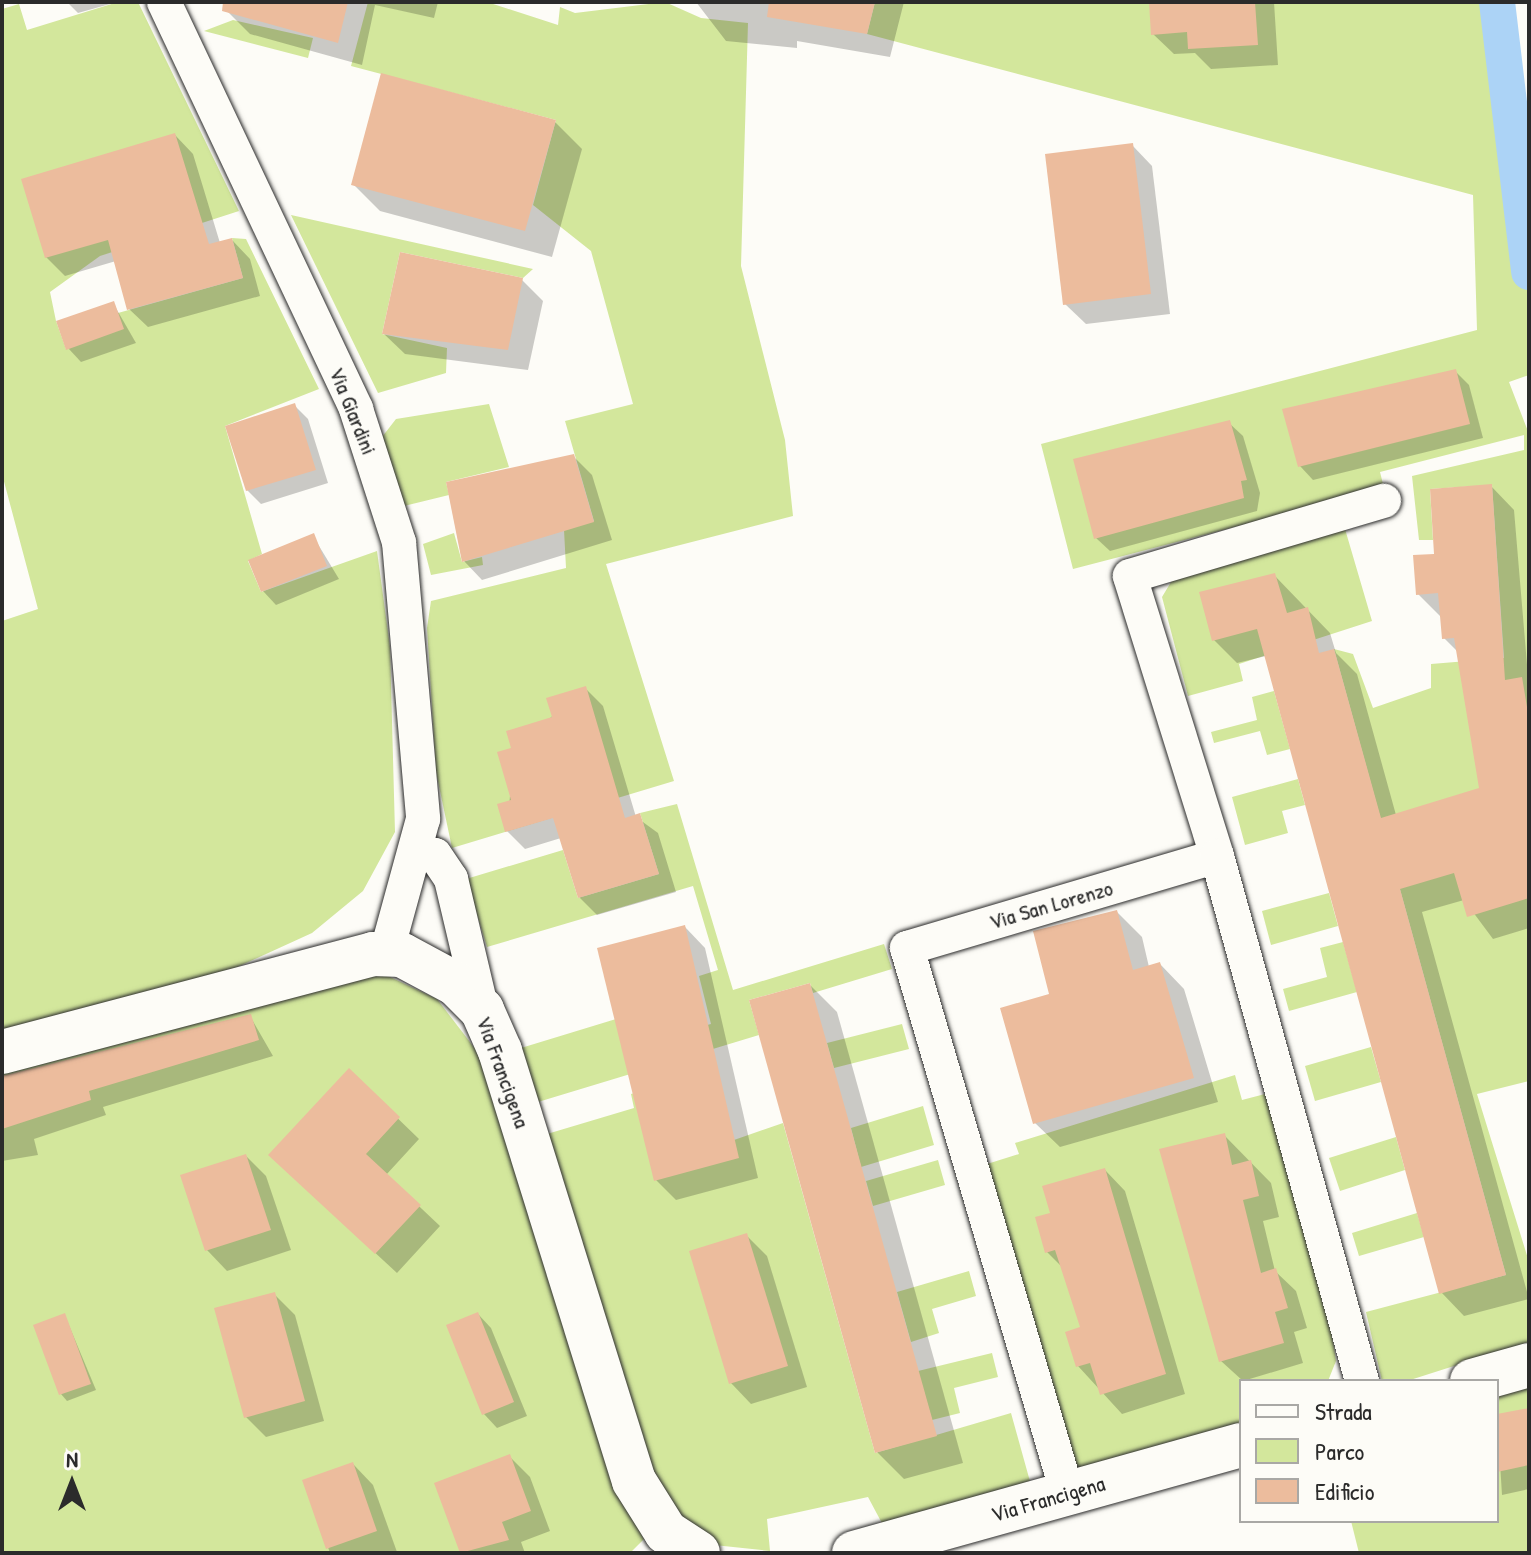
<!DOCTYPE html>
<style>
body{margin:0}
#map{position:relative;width:1531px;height:1555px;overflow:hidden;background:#fdfcf7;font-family:"Patrick Hand",sans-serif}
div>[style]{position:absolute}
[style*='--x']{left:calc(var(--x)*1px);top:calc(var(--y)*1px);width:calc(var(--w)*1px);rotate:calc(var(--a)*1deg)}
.green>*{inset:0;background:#d3e79c}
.shadow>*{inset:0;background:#0003}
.canal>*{height:36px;margin:-18px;padding:0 18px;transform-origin:18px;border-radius:18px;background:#acd3f6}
.building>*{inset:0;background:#ecbc9d}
.roads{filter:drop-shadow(0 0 2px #2b2b2b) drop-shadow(0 0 2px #2b2b2b)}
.street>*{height:34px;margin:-17px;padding:0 17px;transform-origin:17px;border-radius:17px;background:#fdfcf7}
.secondary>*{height:44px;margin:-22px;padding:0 22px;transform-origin:22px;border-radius:22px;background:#fdfcf7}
span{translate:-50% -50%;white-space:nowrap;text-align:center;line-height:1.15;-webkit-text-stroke:6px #fdfcf7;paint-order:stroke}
.street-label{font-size:22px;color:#2b2b2b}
.frame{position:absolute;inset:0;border:4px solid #2b2b2b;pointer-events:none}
.legend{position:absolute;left:1239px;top:1379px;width:260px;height:144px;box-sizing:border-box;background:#fdfcf7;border:2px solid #a9a8a5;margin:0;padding:10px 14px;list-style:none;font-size:24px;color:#2b2b2b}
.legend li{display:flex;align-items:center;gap:16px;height:40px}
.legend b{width:40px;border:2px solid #a9a8a5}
.north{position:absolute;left:32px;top:1443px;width:80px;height:80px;-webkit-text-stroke:6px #fdfcf7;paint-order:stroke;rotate:0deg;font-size:22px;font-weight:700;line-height:32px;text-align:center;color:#2b2b2b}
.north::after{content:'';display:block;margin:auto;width:28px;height:36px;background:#2b2b2b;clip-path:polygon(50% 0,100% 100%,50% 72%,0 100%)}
</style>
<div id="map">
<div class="green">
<div style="clip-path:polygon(118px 2px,138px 2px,239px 211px,100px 256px,50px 292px,56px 321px,66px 349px,118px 313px,243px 278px,232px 238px,246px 239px,319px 389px,225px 426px,262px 554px,248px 561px,261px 592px,377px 551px,390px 647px,395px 832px,363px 891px,312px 933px,233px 969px,2px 1033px,2px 621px,38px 609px,2px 474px,2px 9px,19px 4px,27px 30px)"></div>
<div style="clip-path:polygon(368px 2px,487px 2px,558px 25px,560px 7px,575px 13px,665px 2px,701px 18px,748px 23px,741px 266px,785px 440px,793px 516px,606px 564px,674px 781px,452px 848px,436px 772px,427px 628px,431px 601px,566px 568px,564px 530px,594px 521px,565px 421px,633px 404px,591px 251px,533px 205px,556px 120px,351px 66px)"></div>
<div style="clip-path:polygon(875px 2px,1510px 2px,1529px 167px,1529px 375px,1509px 382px,1529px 434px,1529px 1081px,1477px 1094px,1529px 1262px,1529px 1342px,1407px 1381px,1382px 1381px,1366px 1312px,1506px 1275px,1334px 649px,1353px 654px,1373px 708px,1431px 688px,1431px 664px,1504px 658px,1492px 485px,1430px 489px,1433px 540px,1419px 540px,1412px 476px,1524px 450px,1524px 435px,1380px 472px,1384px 488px,1073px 569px,1041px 444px,1477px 330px,1473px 195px,867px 34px)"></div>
<div style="clip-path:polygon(233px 20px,313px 38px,308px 58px,204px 31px)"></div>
<div style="clip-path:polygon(291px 215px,533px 269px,523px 278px,400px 252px,382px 334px,447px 348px,446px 373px,378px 393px)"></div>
<div style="clip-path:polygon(489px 404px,509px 467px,446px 482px,449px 495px,404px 506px,382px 437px,396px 419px)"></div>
<div style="clip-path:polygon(1345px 529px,1372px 621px,1239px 664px,1243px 681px,1188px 696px,1162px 597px,1174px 577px)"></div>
<div style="clip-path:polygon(454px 533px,462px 562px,482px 557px,483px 565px,431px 575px,423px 544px)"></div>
<div style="clip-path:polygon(1274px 691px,1290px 749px,1267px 755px,1260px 731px,1214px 743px,1211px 732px,1257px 720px,1252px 697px)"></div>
<div style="clip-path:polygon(1298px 779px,1305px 805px,1282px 811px,1288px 833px,1245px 845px,1232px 797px)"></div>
<div style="clip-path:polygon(677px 804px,733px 990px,884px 944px,892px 969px,813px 993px,810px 983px,749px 1000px,759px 1035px,538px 1102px,521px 1048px,616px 1019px,624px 1047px,711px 1024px,699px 976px,718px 970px,693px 886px,487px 947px,466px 879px,563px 850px,578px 898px,659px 874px,640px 813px)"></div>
<div style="clip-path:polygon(1329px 893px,1338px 926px,1271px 945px,1262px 911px)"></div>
<div style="clip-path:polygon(1343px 942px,1357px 992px,1289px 1011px,1283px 989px,1327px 977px,1320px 948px)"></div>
<div style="clip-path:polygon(388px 976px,437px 999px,486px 1063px,612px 1473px,644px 1539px,630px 1553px,2px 1553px,2px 1074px,347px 977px)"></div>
<div style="clip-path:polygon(902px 1024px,909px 1049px,834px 1068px,827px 1043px)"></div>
<div style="clip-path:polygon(1371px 1047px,1381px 1082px,1315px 1101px,1305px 1066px)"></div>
<div style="clip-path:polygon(716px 1072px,734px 1140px,783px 1123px,875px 1453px,1011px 1413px,1031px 1485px,884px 1527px,868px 1497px,767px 1519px,770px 1551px,714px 1545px,662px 1500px,547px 1134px,634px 1108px,631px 1094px)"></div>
<div style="clip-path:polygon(1235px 1075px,1242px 1100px,1265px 1094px,1332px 1332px,1336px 1361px,1328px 1381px,1241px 1381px,1241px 1427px,1079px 1475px,987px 1164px,1019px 1154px,1015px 1143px)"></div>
<div style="clip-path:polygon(923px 1106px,934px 1145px,861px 1167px,851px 1128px)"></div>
<div style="clip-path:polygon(1396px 1137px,1405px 1170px,1340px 1191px,1329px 1158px)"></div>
<div style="clip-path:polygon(938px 1160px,945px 1185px,873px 1206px,866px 1181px)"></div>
<div style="clip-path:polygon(1417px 1213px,1424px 1237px,1359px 1256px,1352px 1233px)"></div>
<div style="clip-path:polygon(969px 1271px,976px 1296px,932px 1309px,939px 1333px,911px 1342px,897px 1292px)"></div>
<div style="clip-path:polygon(992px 1353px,998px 1377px,954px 1388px,960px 1413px,932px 1420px,918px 1371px)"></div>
<div style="clip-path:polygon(1529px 1384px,1529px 1553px,1359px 1553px,1351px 1521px,1497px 1521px,1497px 1391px)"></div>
</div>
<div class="shadow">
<div style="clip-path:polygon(67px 2px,109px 2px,110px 4px,78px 13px)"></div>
<div style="clip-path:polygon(229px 2px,438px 2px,434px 18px,375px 5px,362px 65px,250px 34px,227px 11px)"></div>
<div style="clip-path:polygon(696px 2px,904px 2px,890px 57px,797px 41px,797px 48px,726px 41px)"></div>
<div style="clip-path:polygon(1151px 2px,1274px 2px,1278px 65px,1211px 69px,1195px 53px,1174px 54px,1153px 34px)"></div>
<div style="clip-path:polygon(555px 122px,582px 149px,552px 257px,380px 211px,353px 184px)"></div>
<div style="clip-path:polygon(175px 135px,193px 154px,220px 243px,232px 240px,250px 259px,260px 296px,148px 327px,129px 309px,116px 261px,65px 276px,46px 257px)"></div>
<div style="clip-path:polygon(1132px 145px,1152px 166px,1170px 314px,1086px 324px,1065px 304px)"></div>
<div style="clip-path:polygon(522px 280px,543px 301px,528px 370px,405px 354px,384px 334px)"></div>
<div style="clip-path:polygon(113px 303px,136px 343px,81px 362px,68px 348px)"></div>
<div style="clip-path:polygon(1456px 372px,1469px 385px,1483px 438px,1313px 480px,1300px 466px)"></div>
<div style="clip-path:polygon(295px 406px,308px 419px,328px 483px,261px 504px,247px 490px)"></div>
<div style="clip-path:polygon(1229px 423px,1243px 436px,1260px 493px,1257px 511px,1110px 551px,1096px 538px)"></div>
<div style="clip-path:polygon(573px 456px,592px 475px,612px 540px,482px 580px,464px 561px)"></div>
<div style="clip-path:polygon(1491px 486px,1514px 510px,1529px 688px,1529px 928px,1493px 939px,1464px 900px,1422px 912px,1529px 1299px,1464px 1316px,1441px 1292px,1266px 656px,1237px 663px,1214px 640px,1274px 575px,1330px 633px,1336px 653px,1357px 674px,1396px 815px,1482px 790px,1458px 652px,1444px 638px,1442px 618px,1418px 594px,1436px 556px)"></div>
<div style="clip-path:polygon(313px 536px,339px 579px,276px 605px,263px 591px)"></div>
<div style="clip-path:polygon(585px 688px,603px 706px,636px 817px,658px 833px,676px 892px,597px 915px,579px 897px,561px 838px,525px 849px,507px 831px,514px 749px)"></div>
<div style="clip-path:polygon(1117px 912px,1142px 937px,1149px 967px,1160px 964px,1184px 989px,1218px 1102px,1060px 1147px,1035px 1123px,1052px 995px)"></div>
<div style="clip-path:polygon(685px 927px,705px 948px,758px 1178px,676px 1200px,656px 1180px)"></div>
<div style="clip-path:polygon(810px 985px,837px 1012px,963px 1463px,904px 1479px,877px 1452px)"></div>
<div style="clip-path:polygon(250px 1016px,273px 1056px,103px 1107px,106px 1115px,34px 1139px,38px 1155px,2px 1161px,2px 1078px)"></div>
<div style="clip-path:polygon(349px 1071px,419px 1139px,386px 1175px,440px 1226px,397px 1273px,291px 1175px)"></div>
<div style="clip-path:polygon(1224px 1135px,1271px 1183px,1279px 1217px,1263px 1221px,1275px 1271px,1296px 1291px,1307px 1328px,1294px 1332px,1303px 1363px,1243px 1381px,1221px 1361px)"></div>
<div style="clip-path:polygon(246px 1156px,266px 1176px,291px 1250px,227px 1271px,207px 1250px)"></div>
<div style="clip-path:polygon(1105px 1170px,1125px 1191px,1185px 1394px,1122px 1414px,1078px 1366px,1083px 1328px,1063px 1268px,1047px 1252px,1053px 1214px)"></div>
<div style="clip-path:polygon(747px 1236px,767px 1256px,807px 1387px,751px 1404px,731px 1383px)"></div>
<div style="clip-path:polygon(274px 1294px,295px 1315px,324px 1421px,266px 1437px,246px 1417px)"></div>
<div style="clip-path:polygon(478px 1314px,491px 1328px,527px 1416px,497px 1428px,484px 1414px)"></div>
<div style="clip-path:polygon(65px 1316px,96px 1390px,67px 1401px,61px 1394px)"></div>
<div style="clip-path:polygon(1529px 1410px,1529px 1489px,1502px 1495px,1497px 1416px)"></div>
<div style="clip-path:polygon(510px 1457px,530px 1477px,550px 1531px,521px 1542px,525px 1553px,462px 1553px,436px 1484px)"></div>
<div style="clip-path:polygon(353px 1464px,373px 1485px,397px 1552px,330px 1553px,304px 1481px)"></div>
</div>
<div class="canal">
<div style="--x:1497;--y:2;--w:272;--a:83.2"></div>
</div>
<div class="building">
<div style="clip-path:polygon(223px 2px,348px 2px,338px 43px,222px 11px)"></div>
<div style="clip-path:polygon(769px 2px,875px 2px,867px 34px,767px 17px)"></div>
<div style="clip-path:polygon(1149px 2px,1255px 2px,1258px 45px,1188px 49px,1187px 32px,1151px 35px)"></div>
<div style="clip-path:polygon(381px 73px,556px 120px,525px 231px,351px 185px)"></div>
<div style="clip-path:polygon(175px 133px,209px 244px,232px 238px,243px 278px,127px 310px,108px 240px,45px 258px,21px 179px)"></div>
<div style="clip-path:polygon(1133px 143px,1151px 294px,1063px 305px,1045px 154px)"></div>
<div style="clip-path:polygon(400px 252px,523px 278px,508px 350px,382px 334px)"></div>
<div style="clip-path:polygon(114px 301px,124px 329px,66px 350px,56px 321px)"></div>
<div style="clip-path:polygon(1456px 369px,1470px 424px,1298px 467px,1282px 409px)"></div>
<div style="clip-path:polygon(295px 403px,316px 470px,246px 491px,225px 426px)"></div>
<div style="clip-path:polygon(1230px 420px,1247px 480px,1241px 481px,1244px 498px,1094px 539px,1073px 459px)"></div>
<div style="clip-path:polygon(574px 454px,594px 522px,462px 562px,446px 482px)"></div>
<div style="clip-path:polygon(1492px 484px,1505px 680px,1522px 677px,1529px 719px,1529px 898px,1467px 917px,1454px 873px,1400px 889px,1506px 1275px,1439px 1294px,1257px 629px,1212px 641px,1199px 592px,1275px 573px,1287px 613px,1308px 607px,1319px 653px,1334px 649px,1381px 818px,1479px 788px,1454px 638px,1442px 639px,1438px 593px,1416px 595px,1413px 555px,1434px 554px,1430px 489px)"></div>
<div style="clip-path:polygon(314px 533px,327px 566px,261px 592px,248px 560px)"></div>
<div style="clip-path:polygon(586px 686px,625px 818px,640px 813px,659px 874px,578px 898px,553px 818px,505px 832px,497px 804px,511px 800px,497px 752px,511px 748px,506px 731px,552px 717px,546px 698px)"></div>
<div style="clip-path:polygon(1117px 910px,1133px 970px,1160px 962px,1194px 1078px,1033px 1124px,1000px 1008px,1049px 994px,1033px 931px)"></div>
<div style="clip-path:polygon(685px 925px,739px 1158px,654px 1181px,597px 948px)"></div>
<div style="clip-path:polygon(810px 983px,937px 1436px,875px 1453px,749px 1000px)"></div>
<div style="clip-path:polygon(251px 1014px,259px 1040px,89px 1091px,91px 1100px,2px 1129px,2px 1076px)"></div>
<div style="clip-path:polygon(349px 1068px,400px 1117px,366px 1154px,421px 1205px,375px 1254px,268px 1155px)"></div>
<div style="clip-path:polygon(1225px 1133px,1232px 1165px,1251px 1160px,1259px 1196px,1243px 1200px,1261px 1273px,1276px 1268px,1288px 1308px,1275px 1312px,1284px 1343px,1219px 1362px,1159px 1149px)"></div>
<div style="clip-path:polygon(246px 1154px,271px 1230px,205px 1251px,180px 1175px)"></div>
<div style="clip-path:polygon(1105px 1168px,1166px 1374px,1100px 1395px,1090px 1363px,1076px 1367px,1065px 1332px,1080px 1327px,1055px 1250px,1045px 1253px,1035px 1217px,1050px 1213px,1042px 1186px)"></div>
<div style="clip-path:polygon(747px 1233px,788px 1366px,729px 1384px,689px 1251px)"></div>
<div style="clip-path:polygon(275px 1292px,305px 1401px,244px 1418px,214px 1308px)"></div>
<div style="clip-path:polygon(478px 1312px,514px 1402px,482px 1415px,446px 1325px)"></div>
<div style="clip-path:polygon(65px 1313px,91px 1384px,59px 1395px,33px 1325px)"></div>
<div style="clip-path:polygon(1529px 1408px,1529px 1465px,1497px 1472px,1497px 1414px)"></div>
<div style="clip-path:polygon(510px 1454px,531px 1511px,502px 1522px,509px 1540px,460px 1553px,434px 1483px)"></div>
<div style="clip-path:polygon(353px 1462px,377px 1531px,326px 1549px,302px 1480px)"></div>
</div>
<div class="roads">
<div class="street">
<div style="--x:164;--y:2;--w:450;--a:64.7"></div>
<div style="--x:356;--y:409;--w:140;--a:72.1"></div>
<div style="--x:399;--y:542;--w:278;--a:85"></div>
<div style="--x:423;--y:819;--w:140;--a:105.3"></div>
<div style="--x:418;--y:852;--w:17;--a:10"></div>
<div style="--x:435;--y:855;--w:29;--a:56"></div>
<div style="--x:451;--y:879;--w:135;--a:76.7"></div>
<div style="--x:1217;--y:856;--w:293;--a:-107.3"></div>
<div style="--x:1130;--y:576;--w:265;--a:-16.5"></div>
<div style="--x:1067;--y:1492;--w:567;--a:-106.39"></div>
<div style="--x:907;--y:948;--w:323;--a:-16.5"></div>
<div style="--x:1217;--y:856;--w:545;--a:74.56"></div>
</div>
<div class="secondary">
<div style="--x:2;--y:1052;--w:384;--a:-14.8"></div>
<div style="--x:373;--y:954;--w:29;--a:2"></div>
<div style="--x:402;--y:955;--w:61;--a:28.2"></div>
<div style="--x:456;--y:984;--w:37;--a:45"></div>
<div style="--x:482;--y:1010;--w:45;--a:66.3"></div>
<div style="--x:500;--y:1051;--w:450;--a:72.7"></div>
<div style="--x:634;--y:1481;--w:60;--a:57.9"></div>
<div style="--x:666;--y:1532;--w:38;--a:33"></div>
<div style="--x:1472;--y:1381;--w:59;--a:-15.7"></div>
<div style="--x:854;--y:1553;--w:402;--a:-15.6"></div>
</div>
</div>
<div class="street-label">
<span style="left:353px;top:411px;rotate:68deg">Via Giardini</span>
<span style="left:1051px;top:905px;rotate:-16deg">Via San Lorenzo</span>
<span style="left:503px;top:1072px;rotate:70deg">Via Francigena</span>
<span style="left:1048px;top:1499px;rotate:-16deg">Via Francigena</span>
</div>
<div class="frame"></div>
<ul class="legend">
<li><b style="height:10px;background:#fdfcf7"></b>Strada</li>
<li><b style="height:22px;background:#d3e79c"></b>Parco</li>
<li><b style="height:22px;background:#ecbc9d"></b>Edificio</li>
</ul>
<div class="north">N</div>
</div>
